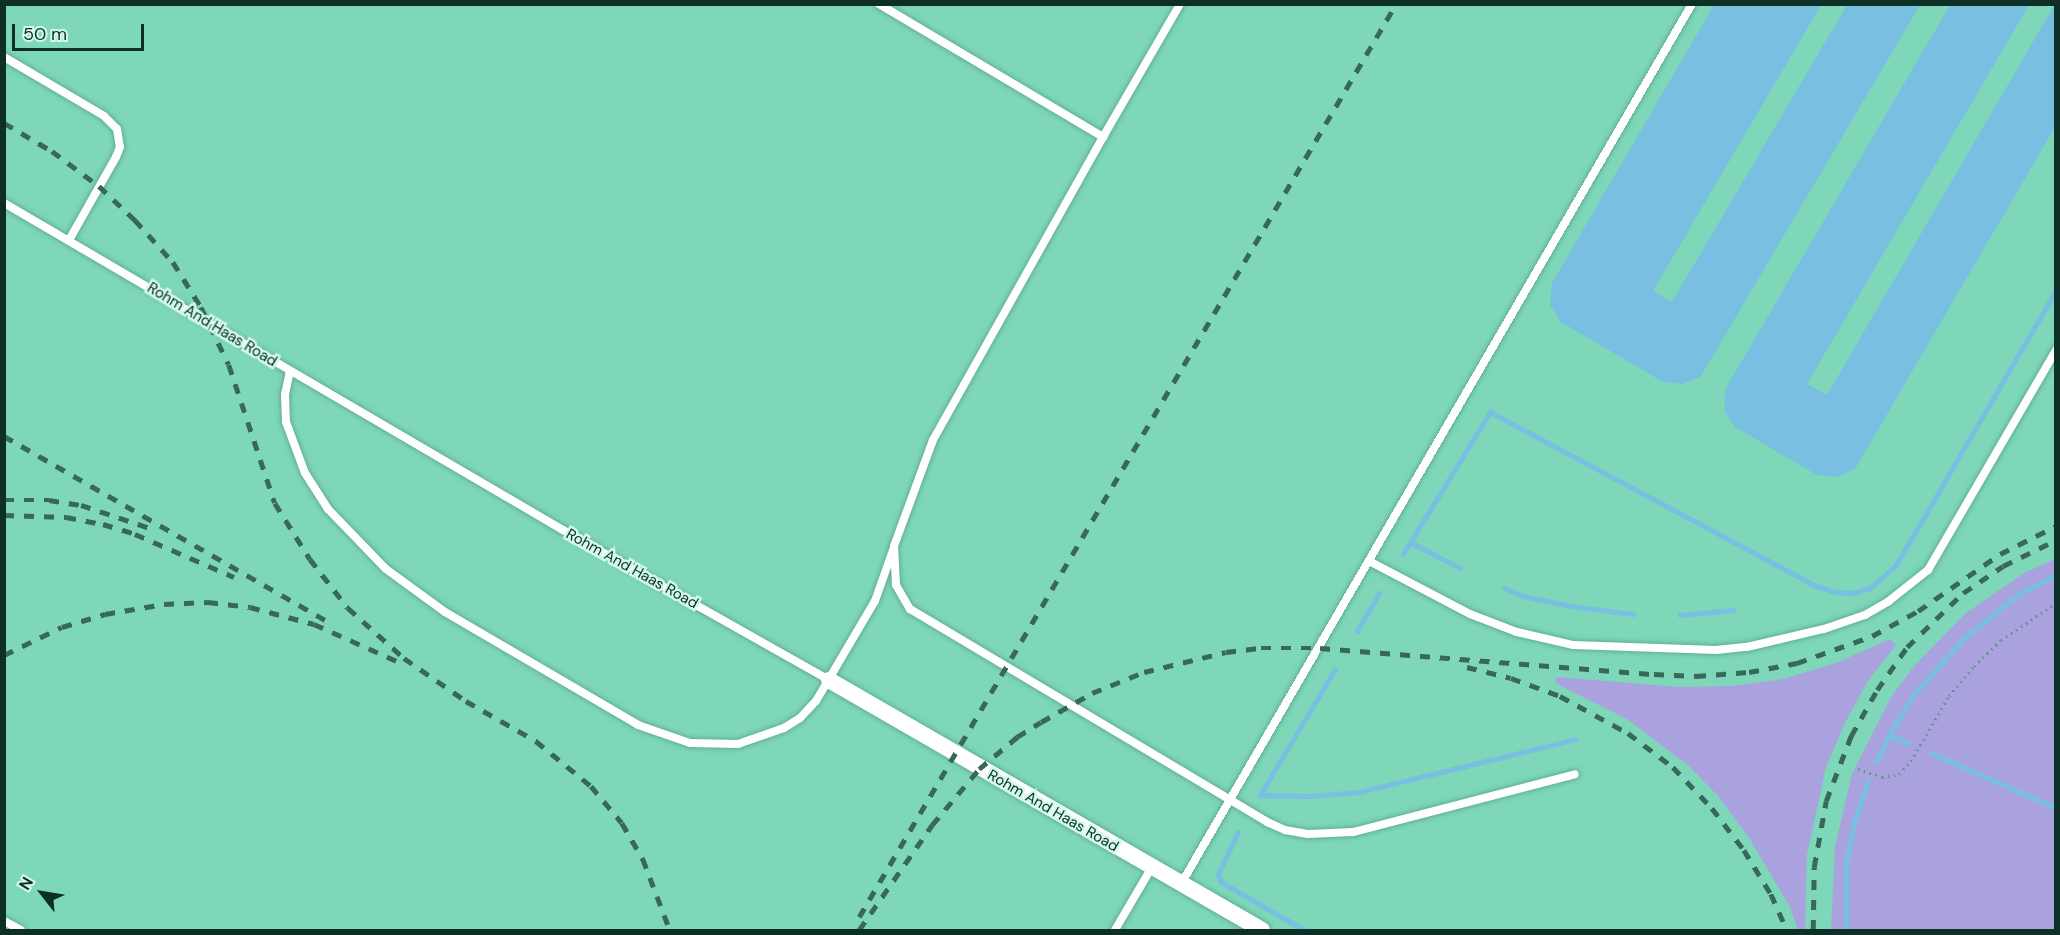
<!DOCTYPE html>
<style>
body{margin:0}
#map{position:relative;width:2060px;height:935px;overflow:hidden;background:#92e2c6;font-family:"DM Sans",sans-serif}
div>[style]{position:absolute}
[style*='--x']{left:calc(var(--x)*1px);top:calc(var(--y)*1px);width:calc(var(--w)*1px);rotate:calc(var(--a)*1deg)}
.built>*{inset:0;background:#7ed7b9}
.green>*{inset:0;background:#aaa2df}
.water>*{inset:0;background:#78bfe2}
.stream>*{height:5px;margin:-2.5px;padding:0 2.5px;transform-origin:2.5px;border-radius:2.5px;background:#78bfe2}
.path>*{height:3px;margin-top:-1.5px;transform-origin:0;background:repeating-linear-gradient(90deg,#5b9883 0 1.5px,transparent 0 6px)}
.roads{filter:drop-shadow(0 0 2px #61af95) drop-shadow(0 0 2px #61af95)}
.service>*{height:8px;margin:-4px;padding:0 4px;transform-origin:4px;border-radius:4px;background:#fff}
.minor>*{height:16px;margin:-8px;padding:0 8px;transform-origin:8px;border-radius:8px;background:#fff}
.rail>*{height:4.5px;margin-top:-2.25px;transform-origin:0;background:repeating-linear-gradient(90deg,#386859 0 10px,transparent 0 20px)}
span{translate:-50% -50%;white-space:nowrap;text-align:center;line-height:1.15;-webkit-text-stroke:5px #d3f9eb;paint-order:stroke}
.street-label{font-size:15px;color:#0d2f25}
.frame{position:absolute;inset:0;border:6px solid #0d2f25;pointer-events:none}
.north{position:absolute;left:12px;top:863px;width:60px;height:60px;-webkit-text-stroke:4px #d3f9eb;paint-order:stroke;rotate:301deg;font-size:16px;font-weight:700;line-height:24px;text-align:center;color:#0d2f25}
.north::after{content:'';display:block;margin:auto;width:21px;height:27px;background:#0d2f25;clip-path:polygon(50% 0,100% 100%,50% 72%,0 100%)}
.scale{position:absolute;left:12px;top:24px;width:132px;height:27px;box-sizing:border-box;border:3px solid #0d2f25;border-top:0;padding-left:8px;font-size:18px;line-height:21px;white-space:nowrap;color:#0d2f25;-webkit-text-stroke:4px #d3f9eb;paint-order:stroke}
</style>
<div id="map">
<div class="built">
<div style="clip-path:polygon(5px 5px,2055px 5px,2055px 930px,5px 930px)"></div>
</div>
<div class="green">
<div style="clip-path:polygon(2055px 559px,2055px 930px,1831px 930px,1835px 846px,1852px 774px,1891px 697px,1915px 665px,1966px 613px,2024px 573px)"></div>
<div style="clip-path:polygon(1890px 639px,1896px 645px,1868px 681px,1846px 721px,1826px 767px,1807px 855px,1805px 930px,1798px 930px,1790px 907px,1748px 836px,1718px 796px,1690px 767px,1627px 719px,1555px 683px,1556px 677px,1680px 687px,1732px 686px,1783px 679px,1836px 663px)"></div>
</div>
<div class="water">
<div style="clip-path:polygon(1714px 5px,1821px 5px,1653px 291px,1672px 302px,1847px 5px,1920px 5px,1701px 376px,1682px 384px,1663px 382px,1561px 322px,1550px 305px,1552px 283px)"></div>
<div style="clip-path:polygon(1950px 5px,2029px 5px,1807px 384px,1827px 395px,2055px 4px,2055px 127px,1855px 469px,1837px 477px,1817px 475px,1735px 427px,1724px 410px,1726px 388px)"></div>
</div>
<div class="stream">
<div style="--x:1410;--y:542;--w:56;--a:27.5"></div>
<div style="--x:1403;--y:554;--w:167;--a:-58.5"></div>
<div style="--x:1490;--y:412;--w:370;--a:28.1"></div>
<div style="--x:1816;--y:586;--w:21;--a:17"></div>
<div style="--x:1836;--y:592;--w:16;--a:4"></div>
<div style="--x:1852;--y:593;--w:19;--a:-16"></div>
<div style="--x:1870;--y:588;--w:35;--a:-41"></div>
<div style="--x:1896;--y:565;--w:318;--a:-59.8"></div>
<div style="--x:1504;--y:588;--w:21;--a:23"></div>
<div style="--x:1523;--y:596;--w:49;--a:11.8"></div>
<div style="--x:1571;--y:606;--w:63;--a:7.4"></div>
<div style="--x:1680;--y:615;--w:54;--a:-5.3"></div>
<div style="--x:1357;--y:631;--w:44;--a:-59.9"></div>
<div style="--x:1335;--y:669;--w:147;--a:120.8"></div>
<div style="--x:1260;--y:795;--w:50;--a:1.1"></div>
<div style="--x:1310;--y:796;--w:49;--a:-4.7"></div>
<div style="--x:1359;--y:792;--w:223;--a:-13.7"></div>
<div style="--x:1889;--y:735;--w:48;--a:-58.6"></div>
<div style="--x:1914;--y:694;--w:74;--a:-48.3"></div>
<div style="--x:1963;--y:639;--w:72;--a:-38.8"></div>
<div style="--x:2019;--y:594;--w:42;--a:-27.2"></div>
<div style="--x:1931;--y:753;--w:137;--a:23.7"></div>
<div style="--x:1876;--y:762;--w:30;--a:-64"></div>
<div style="--x:1889;--y:735;--w:21;--a:23"></div>
<div style="--x:1238;--y:832;--w:47;--a:115.5"></div>
<div style="--x:1218;--y:874;--w:9;--a:69"></div>
<div style="--x:1221;--y:882;--w:96;--a:30"></div>
<div style="--x:1846;--y:930;--w:67;--a:-90"></div>
<div style="--x:1846;--y:863;--w:42;--a:-79"></div>
<div style="--x:1854;--y:822;--w:43;--a:-71.1"></div>
</div>
<div class="path">
<div style="--x:1858;--y:769;--w:25;--a:18"></div>
<div style="--x:1882;--y:777;--w:17;--a:-10"></div>
<div style="--x:1899;--y:774;--w:18;--a:-47"></div>
<div style="--x:1911;--y:761;--w:75;--a:-59.7"></div>
<div style="--x:1949;--y:696;--w:39;--a:-50"></div>
<div style="--x:1974;--y:666;--w:37;--a:-44"></div>
<div style="--x:2001;--y:640;--w:66;--a:-33.9"></div>
</div>
<div class="roads">
<div class="service">
<div style="--x:879;--y:4;--w:261;--a:30.7"></div>
<div style="--x:1103;--y:137;--w:347;--a:119.3"></div>
<div style="--x:933;--y:440;--w:113;--a:110.2"></div>
<div style="--x:894;--y:546;--w:39;--a:87"></div>
<div style="--x:896;--y:585;--w:28;--a:60"></div>
<div style="--x:910;--y:609;--w:416;--a:30.8"></div>
<div style="--x:1267;--y:822;--w:20;--a:24"></div>
<div style="--x:1285;--y:830;--w:23;--a:10"></div>
<div style="--x:1308;--y:834;--w:45;--a:-2.5"></div>
<div style="--x:1353;--y:832;--w:229;--a:-14.6"></div>
<div style="--x:4;--y:57;--w:116;--a:30.5"></div>
<div style="--x:104;--y:116;--w:18;--a:45"></div>
<div style="--x:117;--y:129;--w:18;--a:81"></div>
<div style="--x:120;--y:147;--w:11;--a:112"></div>
<div style="--x:116;--y:157;--w:95;--a:119.5"></div>
<div style="--x:1103;--y:137;--w:154;--a:-59.9"></div>
<div style="--x:4;--y:203;--w:648;--a:30.33"></div>
<div style="--x:563;--y:530;--w:305;--a:29.4"></div>
<div style="--x:290;--y:371;--w:24;--a:102"></div>
<div style="--x:285;--y:394;--w:28;--a:88"></div>
<div style="--x:286;--y:422;--w:54;--a:69.6"></div>
<div style="--x:305;--y:473;--w:43;--a:57.4"></div>
<div style="--x:328;--y:509;--w:83;--a:46"></div>
<div style="--x:386;--y:569;--w:73;--a:36.1"></div>
<div style="--x:445;--y:612;--w:224;--a:30.3"></div>
<div style="--x:638;--y:725;--w:55;--a:19.1"></div>
<div style="--x:690;--y:743;--w:48;--a:1.2"></div>
<div style="--x:738;--y:744;--w:49;--a:-19.2"></div>
<div style="--x:784;--y:728;--w:19;--a:-32"></div>
<div style="--x:800;--y:718;--w:23;--a:-47"></div>
<div style="--x:816;--y:701;--w:116;--a:-59.5"></div>
<div style="--x:875;--y:601;--w:54;--a:-70.6"></div>
<div style="--x:1369;--y:561;--w:114;--a:27.7"></div>
<div style="--x:1470;--y:614;--w:50;--a:21"></div>
<div style="--x:1517;--y:632;--w:57;--a:13.1"></div>
<div style="--x:1573;--y:645;--w:143;--a:2"></div>
<div style="--x:1716;--y:650;--w:31;--a:-6"></div>
<div style="--x:1747;--y:647;--w:79;--a:-13.2"></div>
<div style="--x:1824;--y:629;--w:43;--a:-18.9"></div>
<div style="--x:1865;--y:615;--w:28;--a:-30"></div>
<div style="--x:1889;--y:601;--w:50;--a:-38.5"></div>
<div style="--x:1928;--y:570;--w:255;--a:-59.8"></div>
<div style="--x:1181;--y:884;--w:1018;--a:-59.86"></div>
<div style="--x:4;--y:921;--w:19;--a:28"></div>
<div style="--x:1115;--y:930;--w:73;--a:-59.6"></div>
</div>
<div class="minor">
<div style="--x:829;--y:680;--w:500;--a:30"></div>
</div>
</div>
<div class="rail">
<div style="--x:4;--y:123;--w:56;--a:30.3"></div>
<div style="--x:52;--y:151;--w:59;--a:36.7"></div>
<div style="--x:99;--y:186;--w:50;--a:43.4"></div>
<div style="--x:135;--y:220;--w:57;--a:47.9"></div>
<div style="--x:173;--y:262;--w:53;--a:58.1"></div>
<div style="--x:201;--y:307;--w:64;--a:64.2"></div>
<div style="--x:229;--y:365;--w:145;--a:71.6"></div>
<div style="--x:275;--y:503;--w:66;--a:58"></div>
<div style="--x:310;--y:559;--w:62;--a:52.2"></div>
<div style="--x:348;--y:608;--w:75;--a:41.8"></div>
<div style="--x:404;--y:658;--w:75;--a:34.7"></div>
<div style="--x:466;--y:701;--w:81;--a:29.7"></div>
<div style="--x:536;--y:741;--w:71;--a:39.3"></div>
<div style="--x:591;--y:786;--w:48;--a:50"></div>
<div style="--x:622;--y:823;--w:42;--a:59.7"></div>
<div style="--x:643;--y:859;--w:76;--a:69.2"></div>
<div style="--x:4;--y:436;--w:378;--a:29.8"></div>
<div style="--x:4;--y:500;--w:45;--a:0"></div>
<div style="--x:49;--y:500;--w:32;--a:9"></div>
<div style="--x:81;--y:505;--w:73;--a:18.4"></div>
<div style="--x:4;--y:515;--w:62;--a:1.8"></div>
<div style="--x:66;--y:517;--w:38;--a:11"></div>
<div style="--x:103;--y:524;--w:34;--a:17"></div>
<div style="--x:135;--y:534;--w:108;--a:23.5"></div>
<div style="--x:4;--y:655;--w:64;--a:-25.8"></div>
<div style="--x:62;--y:627;--w:45;--a:-16.8"></div>
<div style="--x:105;--y:614;--w:60;--a:-9.6"></div>
<div style="--x:164;--y:604;--w:44;--a:-2.6"></div>
<div style="--x:208;--y:602;--w:42;--a:6.8"></div>
<div style="--x:250;--y:607;--w:66;--a:14.9"></div>
<div style="--x:314;--y:624;--w:95;--a:24.1"></div>
<div style="--x:1467;--y:667;--w:45;--a:14"></div>
<div style="--x:1511;--y:678;--w:52;--a:20.2"></div>
<div style="--x:1560;--y:696;--w:77;--a:28.6"></div>
<div style="--x:1628;--y:733;--w:56;--a:37.1"></div>
<div style="--x:1673;--y:767;--w:57;--a:46.4"></div>
<div style="--x:1712;--y:808;--w:53;--a:52.7"></div>
<div style="--x:1744;--y:850;--w:52;--a:58.5"></div>
<div style="--x:1771;--y:894;--w:39;--a:66"></div>
<div style="--x:859;--y:917;--w:1059;--a:-59.54"></div>
<div style="--x:859;--y:930;--w:128;--a:-55.2"></div>
<div style="--x:932;--y:825;--w:73;--a:-50"></div>
<div style="--x:979;--y:769;--w:50;--a:-40.1"></div>
<div style="--x:1017;--y:737;--w:28;--a:-32"></div>
<div style="--x:1041;--y:722;--w:59;--a:-29.6"></div>
<div style="--x:1092;--y:693;--w:56;--a:-22"></div>
<div style="--x:1144;--y:672;--w:84;--a:-13.7"></div>
<div style="--x:1226;--y:652;--w:35;--a:-7"></div>
<div style="--x:1261;--y:648;--w:59;--a:0"></div>
<div style="--x:1320;--y:648;--w:335;--a:4.5"></div>
<div style="--x:1654;--y:674;--w:42;--a:2.7"></div>
<div style="--x:1696;--y:676;--w:53;--a:-4.3"></div>
<div style="--x:1749;--y:672;--w:49;--a:-10.6"></div>
<div style="--x:1797;--y:663;--w:80;--a:-19.8"></div>
<div style="--x:1872;--y:636;--w:52;--a:-28.5"></div>
<div style="--x:1918;--y:611;--w:100;--a:-34.8"></div>
<div style="--x:2000;--y:554;--w:63;--a:-26.6"></div>
<div style="--x:1813;--y:930;--w:63;--a:-89.1"></div>
<div style="--x:1814;--y:867;--w:67;--a:-79.7"></div>
<div style="--x:1826;--y:801;--w:70;--a:-69"></div>
<div style="--x:1851;--y:736;--w:53;--a:-60.5"></div>
<div style="--x:1877;--y:690;--w:52;--a:-55.1"></div>
<div style="--x:1907;--y:647;--w:78;--a:-44"></div>
<div style="--x:1963;--y:593;--w:48;--a:-34"></div>
<div style="--x:2003;--y:566;--w:59;--a:-26.1"></div>
</div>
<div class="street-label">
<span style="left:212px;top:325px;rotate:31deg">Rohm And Haas Road</span>
<span style="left:632px;top:569px;rotate:29deg">Rohm And Haas Road</span>
<span style="left:1053px;top:811px;rotate:30deg">Rohm And Haas Road</span>
</div>
<div class="frame"></div>
<div class="north">N</div>
<div class="scale">50 m</div>
</div>
